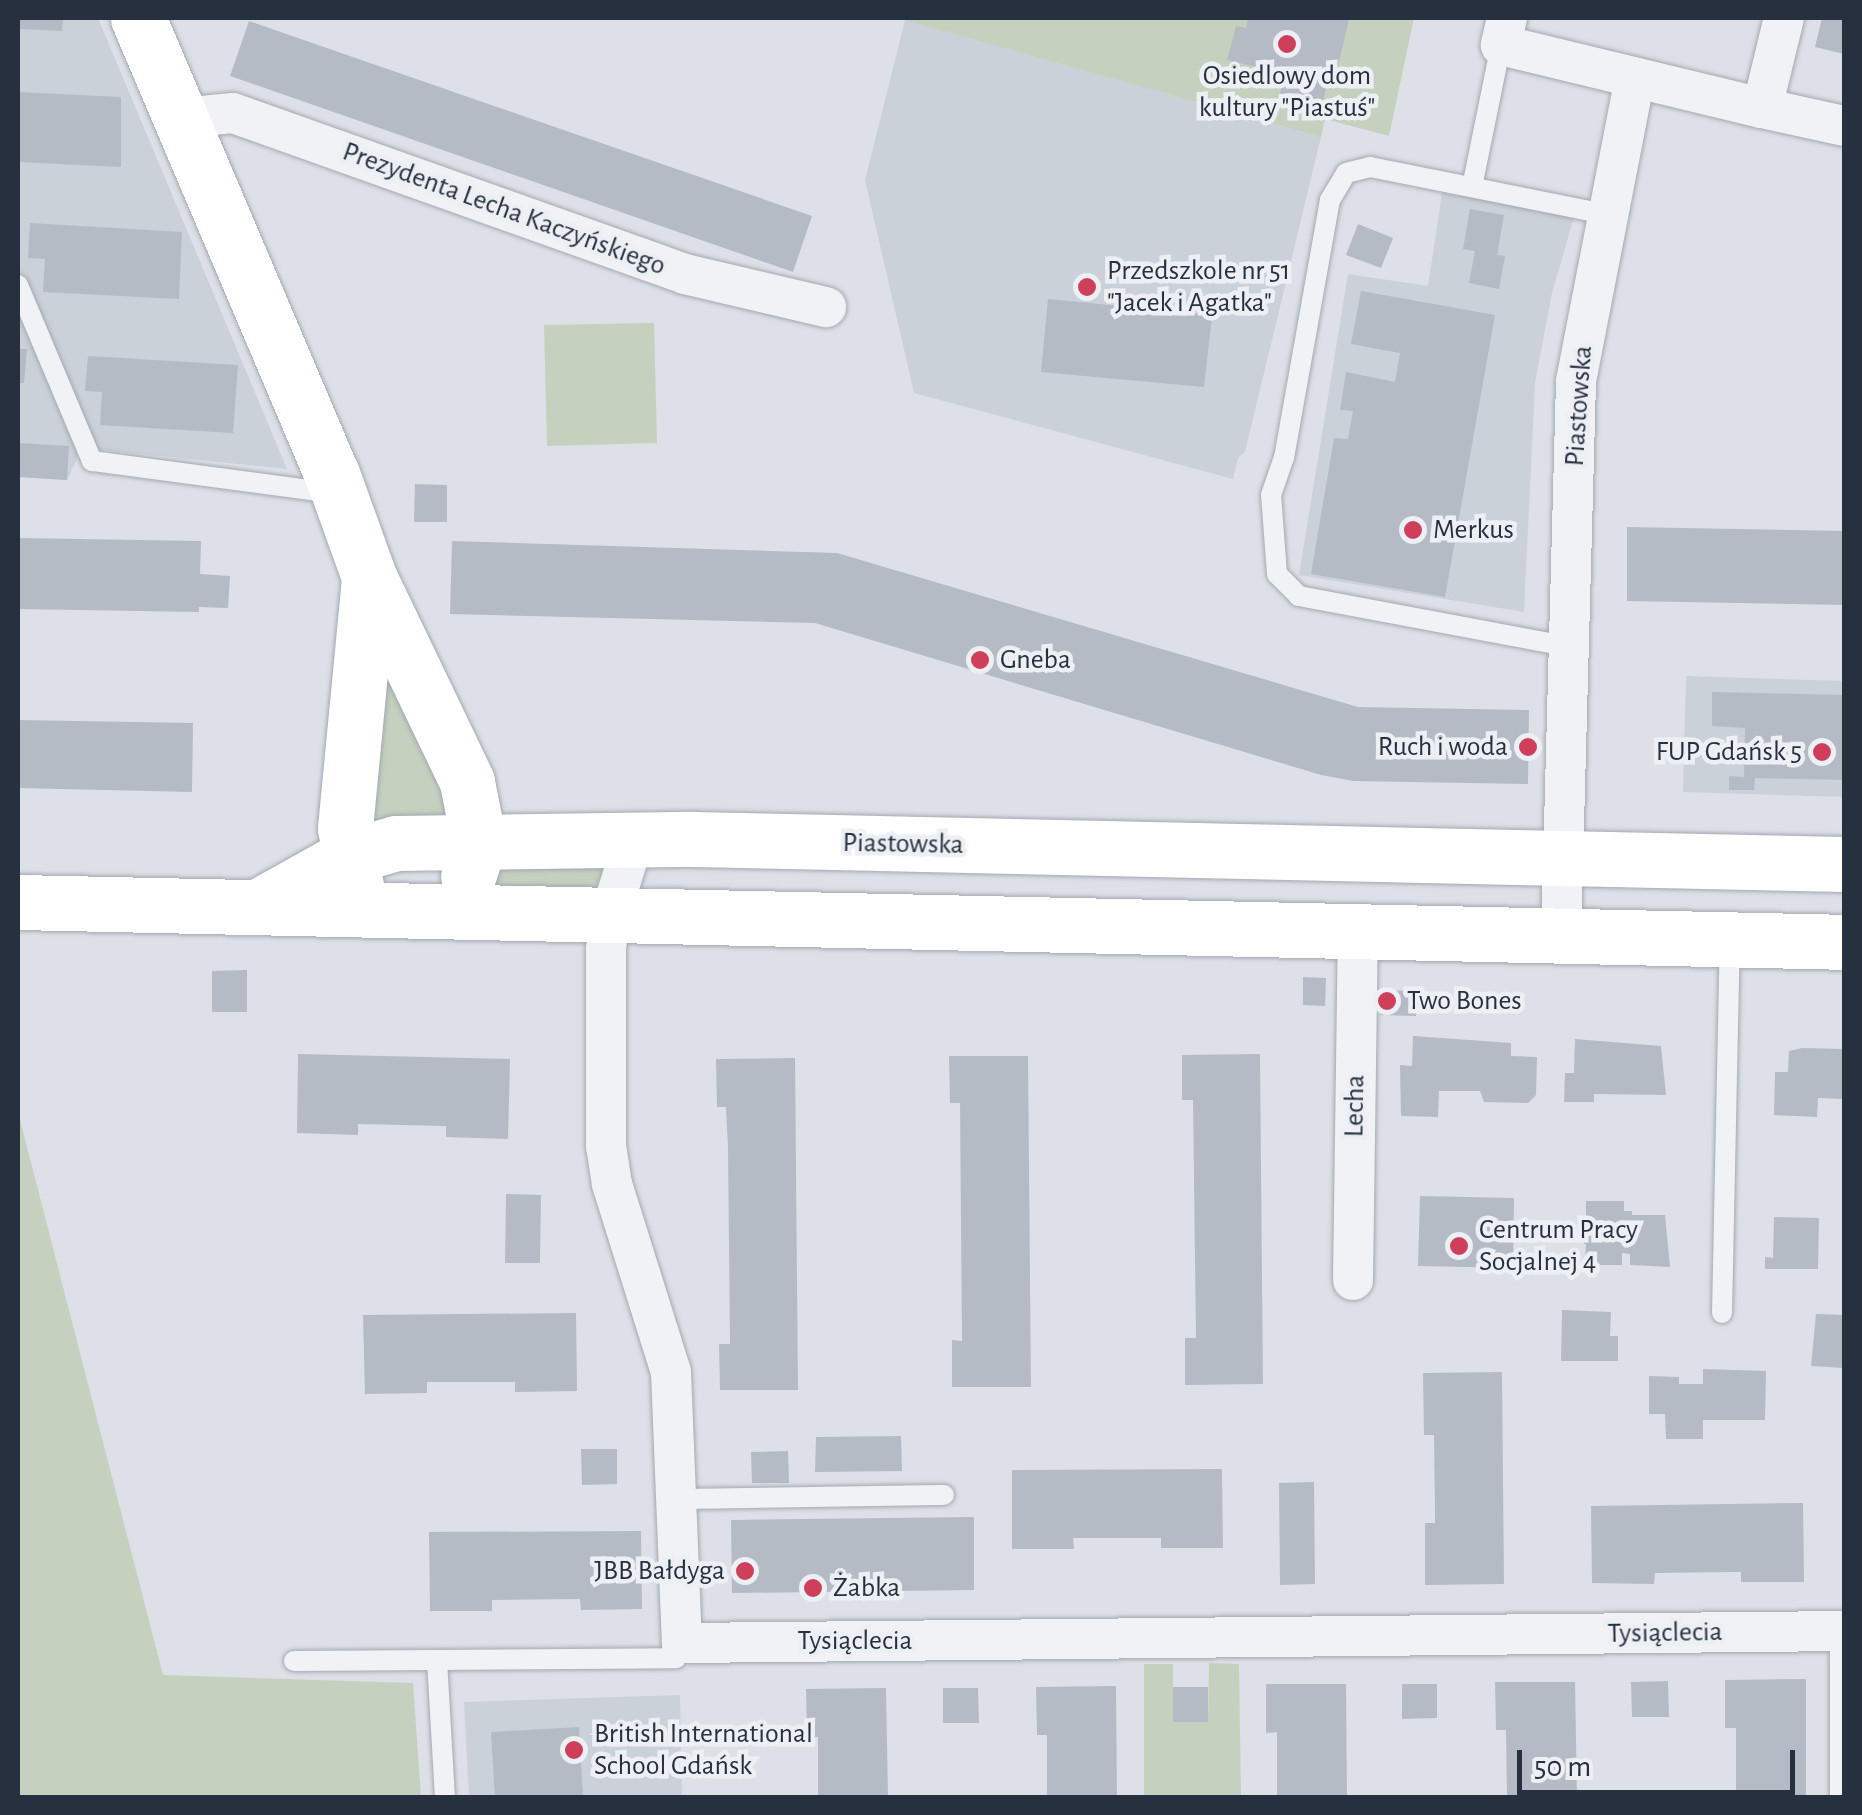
<!DOCTYPE html>
<meta charset="utf-8">
<style>
body{margin:0}
#map{position:relative;width:1862px;height:1815px;overflow:hidden;background:#dde1e7;font-family:"Alegreya Sans",sans-serif}
div>[style]{position:absolute}
[style*='--x']{left:calc(var(--x)*1px);top:calc(var(--y)*1px);width:calc(var(--w)*1px);rotate:calc(var(--a)*1deg)}
.built>*{inset:0;background:#cbd1d9}
.green>*{inset:0;background:#c4d1be}
.building>*{inset:0;background:#b4bbc4}
.roads{filter:drop-shadow(0 0 2px #a3a8b1) drop-shadow(0 0 2px #a3a8b1)}
.lane>*{height:20px;margin:-10px;padding:0 10px;transform-origin:10px;border-radius:10px;background:#f0f2f5}
.street>*{height:40px;margin:-20px;padding:0 20px;transform-origin:20px;border-radius:20px;background:#f0f2f5}
.secondary>*{height:55px;margin:-27.5px;padding:0 27.5px;transform-origin:27.5px;border-radius:27.5px;background:#fff}
.dots>*{width:28px;height:28px;translate:-50% -50%;box-sizing:border-box;border:5px solid #ecf0f5;border-radius:50%}
span{translate:-50% -50%;white-space:nowrap;text-align:center;line-height:1.15;-webkit-text-stroke:9px #ecf0f5;paint-order:stroke}
.poi-label{font-size:28px;color:#27303e}
.left{translate:0 -50%;text-align:left}
.right{translate:-100% -50%;text-align:right}
.street-label{font-size:28px;color:#27303e}
.frame{position:absolute;inset:0;border:20px solid #27303e;pointer-events:none}
.scale{position:absolute;left:1517px;top:1750px;width:278px;height:45px;box-sizing:border-box;border:5px solid #27303e;border-top:0;padding-left:12px;font-size:30px;line-height:35px;white-space:nowrap;color:#27303e;-webkit-text-stroke:8px #ecf0f5;paint-order:stroke}
</style>
<div id="map">
<div class="built">
<div style="clip-path:polygon(18px 18px,98px 18px,287px 469px,82px 448px,67px 480px,18px 477px)"></div>
<div style="clip-path:polygon(905px 20px,1321px 137px,1245px 452px,1238px 458px,1233px 479px,914px 393px,865px 180px)"></div>
<div style="clip-path:polygon(1442px 193px,1575px 214px,1552px 293px,1535px 383px,1524px 612px,1299px 575px,1348px 274px,1428px 286px)"></div>
<div style="clip-path:polygon(1686px 676px,1844px 681px,1844px 797px,1683px 792px)"></div>
<div style="clip-path:polygon(680px 1695px,682px 1797px,469px 1797px,464px 1702px)"></div>
</div>
<div class="green">
<div style="clip-path:polygon(897px 18px,1414px 18px,1389px 136px,1325px 119px,1321px 137px)"></div>
<div style="clip-path:polygon(654px 323px,657px 443px,547px 446px,544px 325px)"></div>
<div style="clip-path:polygon(373px 634px,434px 771px,453px 823px,366px 826px)"></div>
<div style="clip-path:polygon(493px 861px,606px 865px,593px 893px,479px 891px)"></div>
<div style="clip-path:polygon(18px 1112px,163px 1675px,413px 1683px,421px 1797px,18px 1797px)"></div>
<div style="clip-path:polygon(1209px 1663px,1239px 1664px,1241px 1797px,1144px 1797px,1144px 1664px,1173px 1664px,1173px 1722px,1208px 1722px)"></div>
</div>
<div class="building">
<div style="clip-path:polygon(18px 18px,63px 18px,62px 31px,18px 29px)"></div>
<div style="clip-path:polygon(1248px 18px,1349px 20px,1333px 86px,1327px 84px,1319px 117px,1277px 107px,1285px 74px,1227px 60px,1236px 26px,1246px 28px)"></div>
<div style="clip-path:polygon(1822px 18px,1844px 18px,1844px 54px,1815px 47px)"></div>
<div style="clip-path:polygon(249px 21px,812px 216px,793px 272px,230px 76px)"></div>
<div style="clip-path:polygon(18px 92px,121px 97px,121px 167px,18px 162px)"></div>
<div style="clip-path:polygon(1470px 209px,1504px 215px,1497px 255px,1505px 256px,1499px 289px,1469px 283px,1475px 251px,1463px 249px)"></div>
<div style="clip-path:polygon(30px 223px,182px 232px,179px 299px,43px 292px,45px 259px,28px 258px)"></div>
<div style="clip-path:polygon(1358px 224px,1393px 238px,1381px 268px,1346px 255px)"></div>
<div style="clip-path:polygon(1361px 291px,1495px 315px,1445px 597px,1311px 574px,1334px 438px,1348px 439px,1353px 411px,1340px 410px,1346px 372px,1395px 382px,1400px 353px,1351px 344px)"></div>
<div style="clip-path:polygon(1048px 299px,1212px 315px,1204px 387px,1041px 372px)"></div>
<div style="clip-path:polygon(18px 349px,27px 349px,24px 383px,18px 383px)"></div>
<div style="clip-path:polygon(88px 356px,238px 365px,233px 433px,100px 425px,102px 392px,85px 391px)"></div>
<div style="clip-path:polygon(18px 443px,69px 446px,67px 480px,18px 477px)"></div>
<div style="clip-path:polygon(415px 484px,447px 485px,447px 522px,414px 522px)"></div>
<div style="clip-path:polygon(1627px 527px,1844px 531px,1844px 605px,1627px 601px)"></div>
<div style="clip-path:polygon(18px 538px,201px 541px,200px 574px,230px 576px,228px 608px,199px 607px,199px 612px,18px 609px)"></div>
<div style="clip-path:polygon(452px 541px,837px 553px,1358px 707px,1529px 710px,1528px 784px,1353px 781px,1321px 775px,815px 623px,450px 614px)"></div>
<div style="clip-path:polygon(1712px 692px,1844px 695px,1844px 780px,1755px 778px,1754px 790px,1729px 790px,1729px 776px,1744px 777px,1745px 728px,1712px 726px)"></div>
<div style="clip-path:polygon(18px 720px,193px 723px,192px 792px,18px 788px)"></div>
<div style="clip-path:polygon(247px 970px,247px 1012px,212px 1012px,212px 971px)"></div>
<div style="clip-path:polygon(1303px 977px,1326px 978px,1325px 1006px,1303px 1005px)"></div>
<div style="clip-path:polygon(1380px 990px,1416px 991px,1416px 1016px,1380px 1015px)"></div>
<div style="clip-path:polygon(1413px 1036px,1511px 1043px,1511px 1056px,1537px 1057px,1536px 1095px,1528px 1103px,1484px 1102px,1480px 1091px,1439px 1091px,1438px 1117px,1401px 1116px,1400px 1065px,1412px 1066px)"></div>
<div style="clip-path:polygon(1575px 1039px,1661px 1046px,1666px 1095px,1594px 1094px,1594px 1102px,1564px 1102px,1565px 1073px,1574px 1073px)"></div>
<div style="clip-path:polygon(1802px 1048px,1844px 1049px,1844px 1099px,1818px 1098px,1817px 1117px,1774px 1115px,1775px 1072px,1788px 1072px,1789px 1051px)"></div>
<div style="clip-path:polygon(298px 1054px,510px 1059px,508px 1139px,446px 1137px,446px 1126px,358px 1124px,358px 1135px,297px 1133px)"></div>
<div style="clip-path:polygon(1260px 1054px,1263px 1384px,1185px 1385px,1185px 1338px,1196px 1338px,1193px 1100px,1182px 1100px,1182px 1055px)"></div>
<div style="clip-path:polygon(949px 1056px,1028px 1056px,1031px 1387px,952px 1387px,952px 1340px,962px 1341px,960px 1103px,950px 1103px)"></div>
<div style="clip-path:polygon(795px 1058px,798px 1390px,720px 1390px,719px 1344px,730px 1344px,728px 1148px,726px 1107px,717px 1107px,716px 1059px)"></div>
<div style="clip-path:polygon(506px 1194px,541px 1195px,540px 1263px,505px 1263px)"></div>
<div style="clip-path:polygon(1420px 1196px,1514px 1198px,1513px 1268px,1418px 1266px)"></div>
<div style="clip-path:polygon(1586px 1201px,1624px 1201px,1624px 1211px,1632px 1211px,1632px 1215px,1665px 1215px,1670px 1267px,1630px 1265px,1630px 1254px,1622px 1253px,1622px 1265px,1585px 1265px,1586px 1245px,1579px 1239px,1579px 1229px,1586px 1223px)"></div>
<div style="clip-path:polygon(1774px 1217px,1819px 1218px,1818px 1269px,1765px 1269px,1765px 1257px,1773px 1258px)"></div>
<div style="clip-path:polygon(1562px 1310px,1611px 1312px,1610px 1336px,1618px 1336px,1618px 1361px,1561px 1361px)"></div>
<div style="clip-path:polygon(576px 1313px,577px 1391px,515px 1392px,515px 1382px,427px 1382px,427px 1393px,365px 1394px,363px 1315px)"></div>
<div style="clip-path:polygon(1816px 1314px,1844px 1315px,1844px 1368px,1811px 1366px)"></div>
<div style="clip-path:polygon(1703px 1369px,1766px 1371px,1765px 1420px,1703px 1420px,1703px 1439px,1666px 1439px,1665px 1414px,1649px 1414px,1649px 1376px,1679px 1377px,1679px 1384px,1703px 1384px)"></div>
<div style="clip-path:polygon(1502px 1372px,1504px 1584px,1425px 1585px,1425px 1523px,1435px 1523px,1435px 1511px,1434px 1435px,1424px 1435px,1423px 1373px)"></div>
<div style="clip-path:polygon(901px 1436px,902px 1471px,815px 1472px,816px 1437px)"></div>
<div style="clip-path:polygon(581px 1449px,617px 1449px,617px 1484px,582px 1485px)"></div>
<div style="clip-path:polygon(788px 1451px,789px 1483px,752px 1483px,751px 1452px)"></div>
<div style="clip-path:polygon(1222px 1469px,1223px 1548px,1161px 1548px,1161px 1538px,1073px 1538px,1074px 1549px,1012px 1549px,1012px 1470px)"></div>
<div style="clip-path:polygon(1314px 1482px,1315px 1584px,1280px 1585px,1279px 1483px)"></div>
<div style="clip-path:polygon(1803px 1503px,1804px 1582px,1741px 1582px,1741px 1572px,1729px 1572px,1655px 1573px,1654px 1584px,1592px 1583px,1591px 1506px)"></div>
<div style="clip-path:polygon(974px 1517px,974px 1590px,732px 1593px,731px 1520px)"></div>
<div style="clip-path:polygon(641px 1531px,642px 1609px,581px 1610px,580px 1599px,492px 1600px,492px 1611px,430px 1611px,429px 1532px)"></div>
<div style="clip-path:polygon(1806px 1679px,1806px 1798px,1736px 1798px,1736px 1728px,1725px 1728px,1725px 1680px)"></div>
<div style="clip-path:polygon(1668px 1681px,1669px 1717px,1632px 1717px,1631px 1682px)"></div>
<div style="clip-path:polygon(1495px 1682px,1575px 1682px,1577px 1798px,1507px 1798px,1506px 1730px,1496px 1730px)"></div>
<div style="clip-path:polygon(1266px 1684px,1346px 1684px,1347px 1798px,1277px 1798px,1277px 1732px,1266px 1733px)"></div>
<div style="clip-path:polygon(1402px 1684px,1437px 1684px,1437px 1718px,1402px 1719px)"></div>
<div style="clip-path:polygon(1116px 1686px,1117px 1798px,1047px 1798px,1047px 1735px,1037px 1735px,1036px 1687px)"></div>
<div style="clip-path:polygon(1173px 1687px,1208px 1687px,1208px 1722px,1173px 1722px)"></div>
<div style="clip-path:polygon(886px 1688px,888px 1798px,818px 1798px,818px 1737px,807px 1737px,806px 1689px)"></div>
<div style="clip-path:polygon(943px 1688px,978px 1688px,979px 1723px,943px 1723px)"></div>
<div style="clip-path:polygon(579px 1727px,583px 1798px,495px 1798px,491px 1732px)"></div>
</div>
<div class="roads">
<div class="lane">
<div style="--x:1472;--y:187;--w:145;--a:-78.5"></div>
<div style="--x:18;--y:285;--w:191;--a:67.2"></div>
<div style="--x:92;--y:461;--w:243;--a:7.6"></div>
<div style="--x:1571;--y:647;--w:277;--a:-169.4"></div>
<div style="--x:1299;--y:596;--w:31;--a:-135"></div>
<div style="--x:1277;--y:574;--w:79;--a:-94.3"></div>
<div style="--x:1271;--y:495;--w:39;--a:-71"></div>
<div style="--x:1284;--y:458;--w:262;--a:-79.9"></div>
<div style="--x:1330;--y:200;--w:31;--a:-59"></div>
<div style="--x:1346;--y:173;--w:25;--a:-14"></div>
<div style="--x:1370;--y:167;--w:241;--a:11.3"></div>
<div style="--x:1722;--y:1313;--w:373;--a:-88.8"></div>
<div style="--x:678;--y:1499;--w:266;--a:-0.9"></div>
<div style="--x:1840;--y:1631;--w:167;--a:90"></div>
<div style="--x:437;--y:1660;--w:138;--a:86.7"></div>
<div style="--x:294;--y:1661;--w:382;--a:-0.4"></div>
<div style="--x:676;--y:1658;--w:16;--a:-68"></div>
</div>
<div class="street">
<div style="--x:1507;--y:18;--w:28;--a:103"></div>
<div style="--x:1501;--y:45;--w:268;--a:13.6"></div>
<div style="--x:1762;--y:108;--w:93;--a:-76.3"></div>
<div style="--x:1762;--y:108;--w:84;--a:12.4"></div>
<div style="--x:182;--y:118;--w:51;--a:-5.6"></div>
<div style="--x:233;--y:113;--w:480;--a:19.6"></div>
<div style="--x:685;--y:274;--w:145;--a:13.2"></div>
<div style="--x:634;--y:839;--w:81;--a:107.3"></div>
<div style="--x:610;--y:916;--w:34;--a:97"></div>
<div style="--x:606;--y:950;--w:196;--a:90"></div>
<div style="--x:606;--y:1146;--w:38;--a:81"></div>
<div style="--x:612;--y:1184;--w:197;--a:72.6"></div>
<div style="--x:671;--y:1372;--w:271;--a:87.7"></div>
<div style="--x:682;--y:1643;--w:1162;--a:-0.59"></div>
<div style="--x:1561;--y:936;--w:555;--a:-88.45"></div>
<div style="--x:1576;--y:381;--w:309;--a:-79"></div>
<div style="--x:1353;--y:1280;--w:348;--a:-89.2"></div>
</div>
<div class="secondary">
<div style="--x:138;--y:18;--w:496;--a:67"></div>
<div style="--x:332;--y:474;--w:109;--a:70.2"></div>
<div style="--x:369;--y:577;--w:227;--a:64.4"></div>
<div style="--x:467;--y:782;--w:62;--a:78.9"></div>
<div style="--x:479;--y:843;--w:35;--a:108"></div>
<div style="--x:357;--y:891;--w:64;--a:-100.8"></div>
<div style="--x:345;--y:828;--w:252;--a:-84.5"></div>
<div style="--x:18;--y:902;--w:1826;--a:1.25"></div>
<div style="--x:259;--y:906;--w:101;--a:-29.1"></div>
<div style="--x:347;--y:857;--w:51;--a:-15.9"></div>
<div style="--x:396;--y:843;--w:298;--a:-0.8"></div>
<div style="--x:694;--y:839;--w:1150;--a:1.25"></div>
</div>
</div>
<div class="dots">
<div style="left:1287px;top:44px;background:#ce405a"></div>
<div style="left:1087px;top:287px;background:#ce405a"></div>
<div style="left:1413px;top:530px;background:#ce405a"></div>
<div style="left:980px;top:660px;background:#ce405a"></div>
<div style="left:1528px;top:747px;background:#ce405a"></div>
<div style="left:1822px;top:752px;background:#ce405a"></div>
<div style="left:1387px;top:1001px;background:#ce405a"></div>
<div style="left:1459px;top:1246px;background:#ce405a"></div>
<div style="left:745px;top:1571px;background:#ce405a"></div>
<div style="left:813px;top:1588px;background:#ce405a"></div>
<div style="left:574px;top:1750px;background:#ce405a"></div>
</div>
<div class="poi-label">
<span style="left:1287px;top:92px">Osiedlowy dom<br>kultury "Piastuś"</span>
<span class="left" style="left:1107px;top:287px">Przedszkole nr 51<br>"Jacek i Agatka"</span>
<span class="left" style="left:1433px;top:530px">Merkus</span>
<span class="left" style="left:1000px;top:660px">Gneba</span>
<span class="right" style="left:1508px;top:747px">Ruch i woda</span>
<span class="right" style="left:1802px;top:752px">FUP Gdańsk 5</span>
<span class="left" style="left:1407px;top:1001px">Two Bones</span>
<span class="left" style="left:1479px;top:1246px">Centrum Pracy<br>Socjalnej 4</span>
<span class="right" style="left:725px;top:1571px">JBB Bałdyga</span>
<span class="left" style="left:833px;top:1588px">Żabka</span>
<span class="left" style="left:594px;top:1750px">British International<br>School Gdańsk</span>
</div>
<div class="street-label">
<span style="left:504px;top:209px;rotate:20deg">Prezydenta Lecha Kaczyńskiego</span>
<span style="left:1579px;top:406px;rotate:-86deg">Piastowska</span>
<span style="left:903px;top:844px;rotate:1deg">Piastowska</span>
<span style="left:1355px;top:1106px;rotate:-89deg">Lecha</span>
<span style="left:1665px;top:1633px;rotate:-1deg">Tysiąclecia</span>
<span style="left:855px;top:1641px">Tysiąclecia</span>
</div>
<div class="frame"></div>
<div class="scale">50 m</div>
</div>
